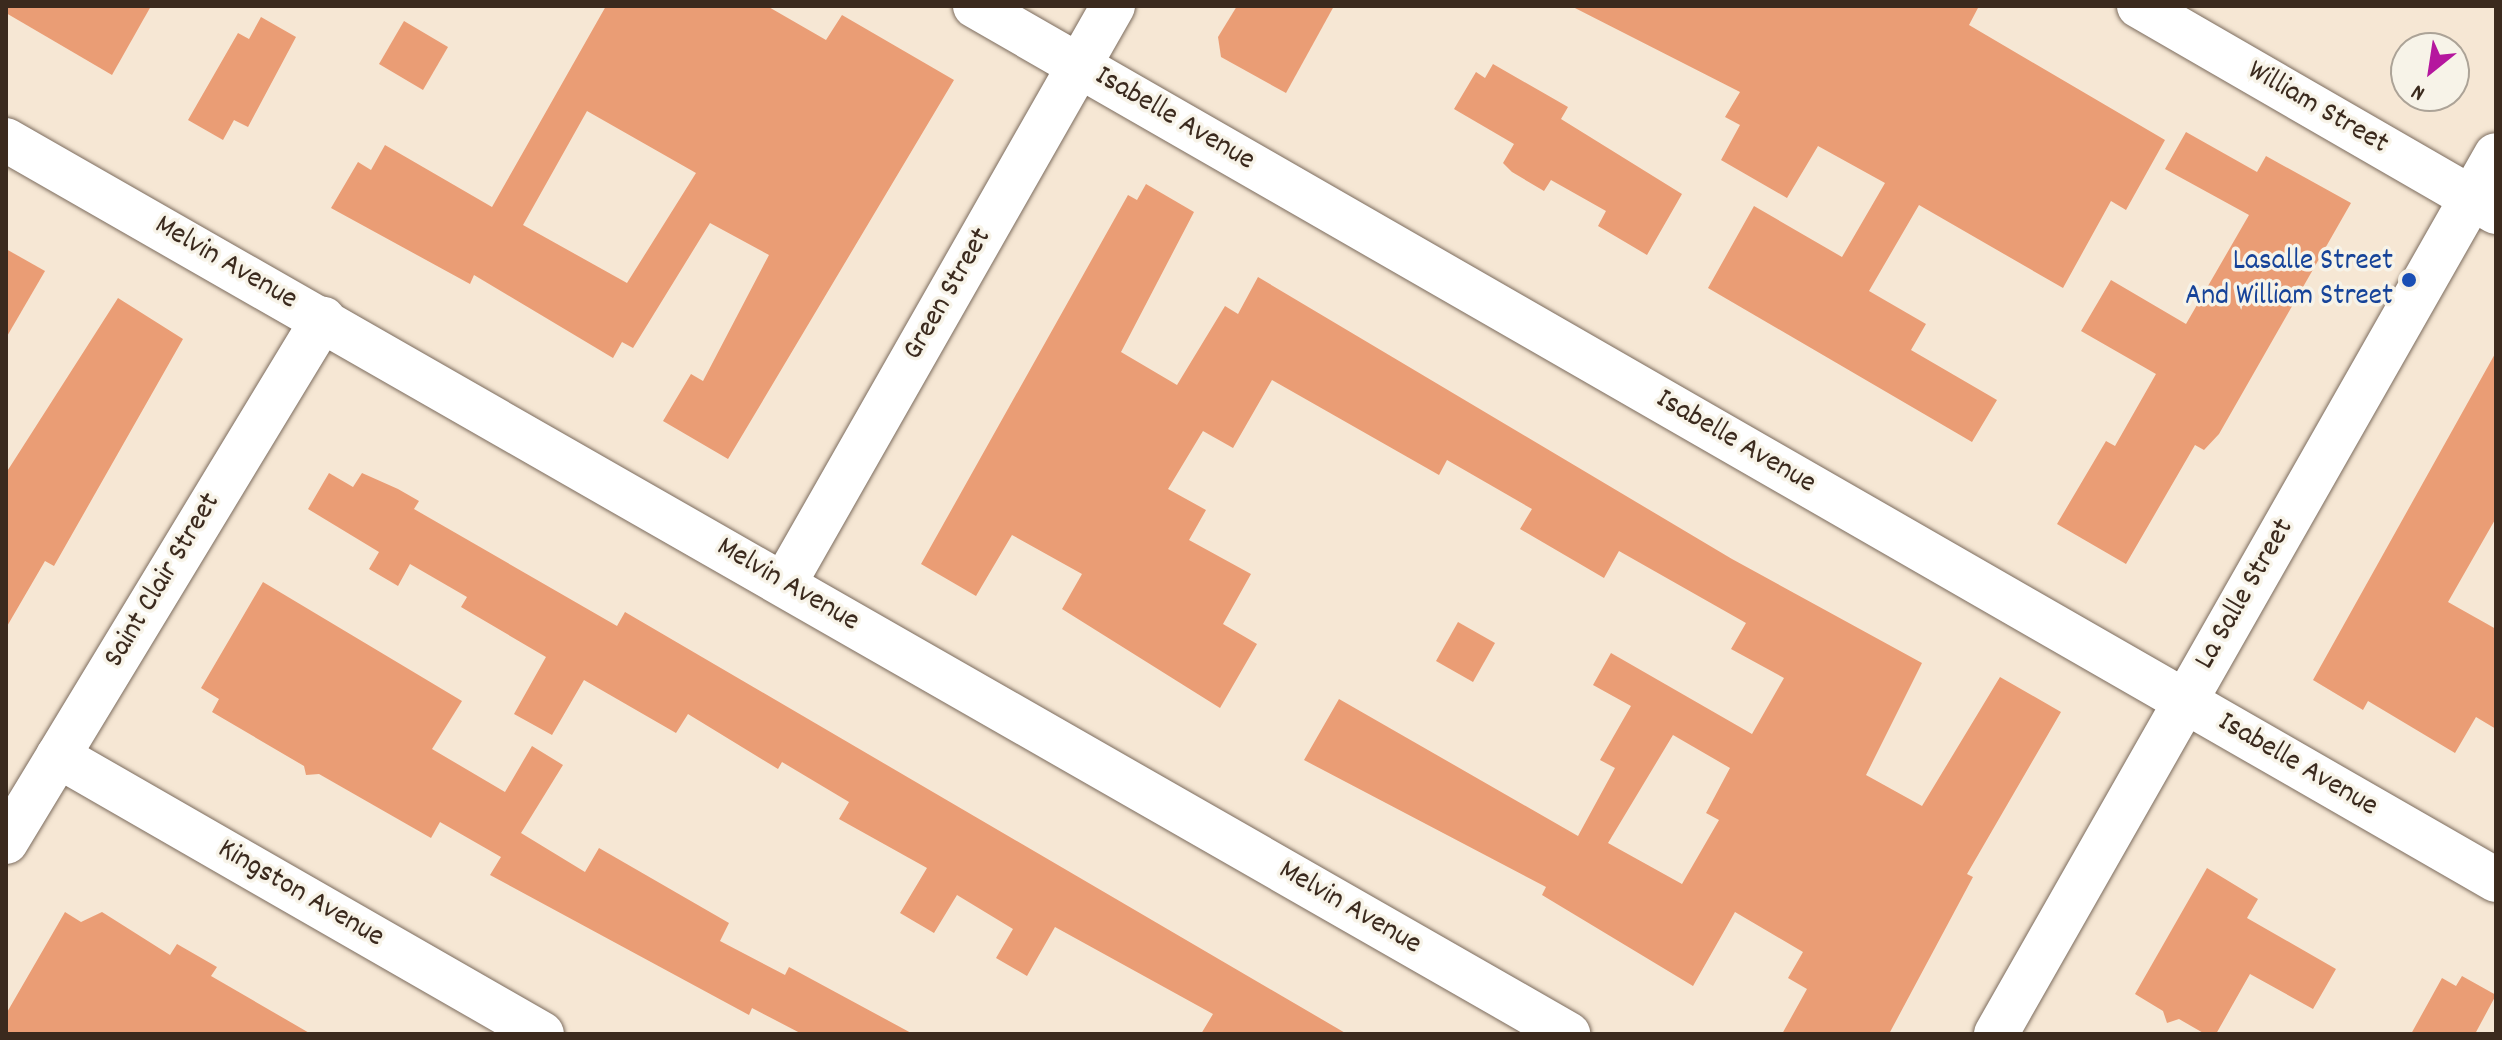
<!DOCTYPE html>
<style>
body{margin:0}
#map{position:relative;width:2502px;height:1040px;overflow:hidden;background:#f6e7d4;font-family:Dekko,sans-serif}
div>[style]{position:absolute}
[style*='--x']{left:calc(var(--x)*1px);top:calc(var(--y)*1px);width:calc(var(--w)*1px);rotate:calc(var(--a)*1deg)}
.building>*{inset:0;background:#ea9d75}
.roads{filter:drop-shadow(0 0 2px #7c6c5e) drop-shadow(0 0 2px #7c6c5e)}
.minor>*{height:44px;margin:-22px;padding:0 22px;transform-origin:22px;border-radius:22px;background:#fff}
.dots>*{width:22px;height:22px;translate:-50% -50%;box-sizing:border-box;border:4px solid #f7f3e8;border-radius:50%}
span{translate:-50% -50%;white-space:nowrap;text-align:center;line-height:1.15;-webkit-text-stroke:7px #f7f3e8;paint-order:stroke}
.street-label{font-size:30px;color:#3b2a1e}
.transit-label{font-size:30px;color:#164399}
.right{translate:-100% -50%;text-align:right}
.frame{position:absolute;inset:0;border:8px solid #3b2a1e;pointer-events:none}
.north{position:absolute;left:2390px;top:32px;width:80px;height:80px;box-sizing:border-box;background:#f7f3e8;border:2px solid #aca397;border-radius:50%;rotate:210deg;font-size:22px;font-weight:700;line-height:32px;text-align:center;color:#3b2a1e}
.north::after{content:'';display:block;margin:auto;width:28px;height:36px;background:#b5179e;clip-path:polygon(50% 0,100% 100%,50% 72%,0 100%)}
</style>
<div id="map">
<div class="building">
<div style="clip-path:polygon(6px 6px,151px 6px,112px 75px,6px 13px)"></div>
<div style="clip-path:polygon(evenodd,606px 6px,767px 6px,826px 40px,842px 15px,954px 80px,728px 459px,663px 421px,691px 374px,703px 381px,769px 255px,710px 223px,633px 348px,622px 342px,613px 358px,474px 275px,470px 284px,331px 208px,358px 162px,371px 170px,385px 145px,492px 207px,606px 6px,587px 111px,696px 173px,627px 283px,523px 225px,587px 111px)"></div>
<div style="clip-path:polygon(1237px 6px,1334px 6px,1286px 93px,1221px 57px,1218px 37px)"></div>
<div style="clip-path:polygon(1571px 6px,1979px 6px,1969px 25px,2165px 140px,2126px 210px,2111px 201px,2063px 288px,1919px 205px,1869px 291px,1926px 324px,1911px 350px,1997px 400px,1972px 442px,1708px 288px,1754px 206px,1842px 257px,1885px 183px,1818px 146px,1787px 198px,1721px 160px,1740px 125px,1725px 117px,1740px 92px)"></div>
<div style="clip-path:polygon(261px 17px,296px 37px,248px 127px,234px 120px,223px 140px,188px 120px,238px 33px,249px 39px)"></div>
<div style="clip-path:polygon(404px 21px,448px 47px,423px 90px,379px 64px)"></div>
<div style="clip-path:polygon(1493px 64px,1568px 107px,1561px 119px,1682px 194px,1647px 255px,1598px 226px,1606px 211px,1551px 180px,1544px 191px,1512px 172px,1503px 163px,1514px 144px,1454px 109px,1476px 72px,1485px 78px)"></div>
<div style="clip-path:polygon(2186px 132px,2257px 172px,2266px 156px,2351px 203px,2219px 434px,2204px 450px,2195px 445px,2126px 564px,2057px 524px,2106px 441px,2115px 446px,2156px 374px,2081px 331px,2111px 280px,2186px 324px,2249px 215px,2165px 169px)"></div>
<div style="clip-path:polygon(evenodd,1146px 184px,1194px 212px,1121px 352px,1177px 385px,1225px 306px,1238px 314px,1258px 277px,1732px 559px,1922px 663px,1866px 775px,1922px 806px,2000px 677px,2061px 712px,1967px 874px,1973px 877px,1889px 1034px,1782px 1034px,1807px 989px,1788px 978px,1803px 952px,1735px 912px,1693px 986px,1542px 895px,1546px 887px,1304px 760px,1339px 699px,1578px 836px,1615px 768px,1600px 760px,1631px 706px,1593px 685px,1611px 653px,1752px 734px,1784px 678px,1731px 649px,1746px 623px,1619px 551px,1604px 578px,1520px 529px,1532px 509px,1447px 460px,1439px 475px,1272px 380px,1233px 448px,1203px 431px,1168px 489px,1206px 510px,1189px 540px,1251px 574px,1223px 624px,1257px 644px,1220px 708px,1062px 609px,1082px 574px,1012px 535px,976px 596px,921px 564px,1128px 195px,1137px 200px,1146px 184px,1673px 735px,1730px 768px,1706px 813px,1719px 820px,1682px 884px,1608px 843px,1673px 735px)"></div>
<div style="clip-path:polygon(6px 249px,45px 271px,6px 338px)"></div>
<div style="clip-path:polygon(118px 298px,183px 339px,54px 566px,45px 561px,6px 628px,6px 473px)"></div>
<div style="clip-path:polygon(2496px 352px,2496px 518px,2448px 602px,2496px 629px,2496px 729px,2476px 717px,2455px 753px,2368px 701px,2363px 710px,2313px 680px)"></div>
<div style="clip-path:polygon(329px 473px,353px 487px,362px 473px,398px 489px,419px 501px,414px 509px,617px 626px,625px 612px,1347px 1034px,1201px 1034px,1213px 1014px,1055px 927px,1027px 976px,996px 958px,1013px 929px,957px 895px,934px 933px,900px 913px,927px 868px,839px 819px,849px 802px,782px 762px,778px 769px,688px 714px,676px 733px,584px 680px,552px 735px,514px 714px,546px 657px,461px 607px,467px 597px,410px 564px,398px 586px,369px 569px,379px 552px,308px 509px)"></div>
<div style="clip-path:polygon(263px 582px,462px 701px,432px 749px,505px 792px,532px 746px,563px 765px,521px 833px,585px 872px,599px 848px,729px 923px,720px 941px,785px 975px,789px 967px,913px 1034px,802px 1034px,752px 1008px,749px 1015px,490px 875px,501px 857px,440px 822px,431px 838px,319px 774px,306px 775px,304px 766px,212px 712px,219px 699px,201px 688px)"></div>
<div style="clip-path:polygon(1458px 622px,1495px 643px,1473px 682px,1436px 661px)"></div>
<div style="clip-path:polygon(2207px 868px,2258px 899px,2247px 918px,2336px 969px,2313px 1009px,2250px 974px,2216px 1034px,2205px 1034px,2179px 1019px,2167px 1023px,2163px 1011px,2135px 994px)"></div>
<div style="clip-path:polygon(65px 912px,81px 922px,102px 912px,170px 955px,177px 944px,217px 967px,211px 976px,311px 1034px,6px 1034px,6px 1014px)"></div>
<div style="clip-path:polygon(2462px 976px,2496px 995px,2475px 1034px,2411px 1034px,2442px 978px,2456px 986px)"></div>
</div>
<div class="roads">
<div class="minor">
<div style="--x:975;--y:6;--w:1754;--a:29.88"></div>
<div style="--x:2139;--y:6;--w:412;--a:30"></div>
<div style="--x:6;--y:140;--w:1800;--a:29.78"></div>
<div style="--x:784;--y:584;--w:665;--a:-60.35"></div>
<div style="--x:58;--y:756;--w:558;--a:29.87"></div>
<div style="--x:6;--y:842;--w:612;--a:-58.78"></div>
<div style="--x:1996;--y:1034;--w:1011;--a:-60.37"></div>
</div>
</div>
<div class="dots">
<div style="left:2409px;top:280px;background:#1a4fb4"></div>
</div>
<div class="street-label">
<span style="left:2317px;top:109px;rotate:30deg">William Street</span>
<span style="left:1174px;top:120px;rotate:30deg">Isabelle Avenue</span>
<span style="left:225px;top:264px;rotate:30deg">Melvin Avenue</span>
<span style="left:949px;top:295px;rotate:-60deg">Green Street</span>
<span style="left:1735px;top:443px;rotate:30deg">Isabelle Avenue</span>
<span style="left:164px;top:581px;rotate:-59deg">Saint Clair Street</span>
<span style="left:787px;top:586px;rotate:30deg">Melvin Avenue</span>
<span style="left:2246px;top:595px;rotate:-60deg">La Salle Street</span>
<span style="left:2297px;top:766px;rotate:30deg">Isabelle Avenue</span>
<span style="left:300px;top:895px;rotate:30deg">Kingston Avenue</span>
<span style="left:1349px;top:909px;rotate:30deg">Melvin Avenue</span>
</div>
<div class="transit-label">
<span class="right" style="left:2393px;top:280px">Lasalle Street<br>And William Street</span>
</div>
<div class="frame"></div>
<div class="north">N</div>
</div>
